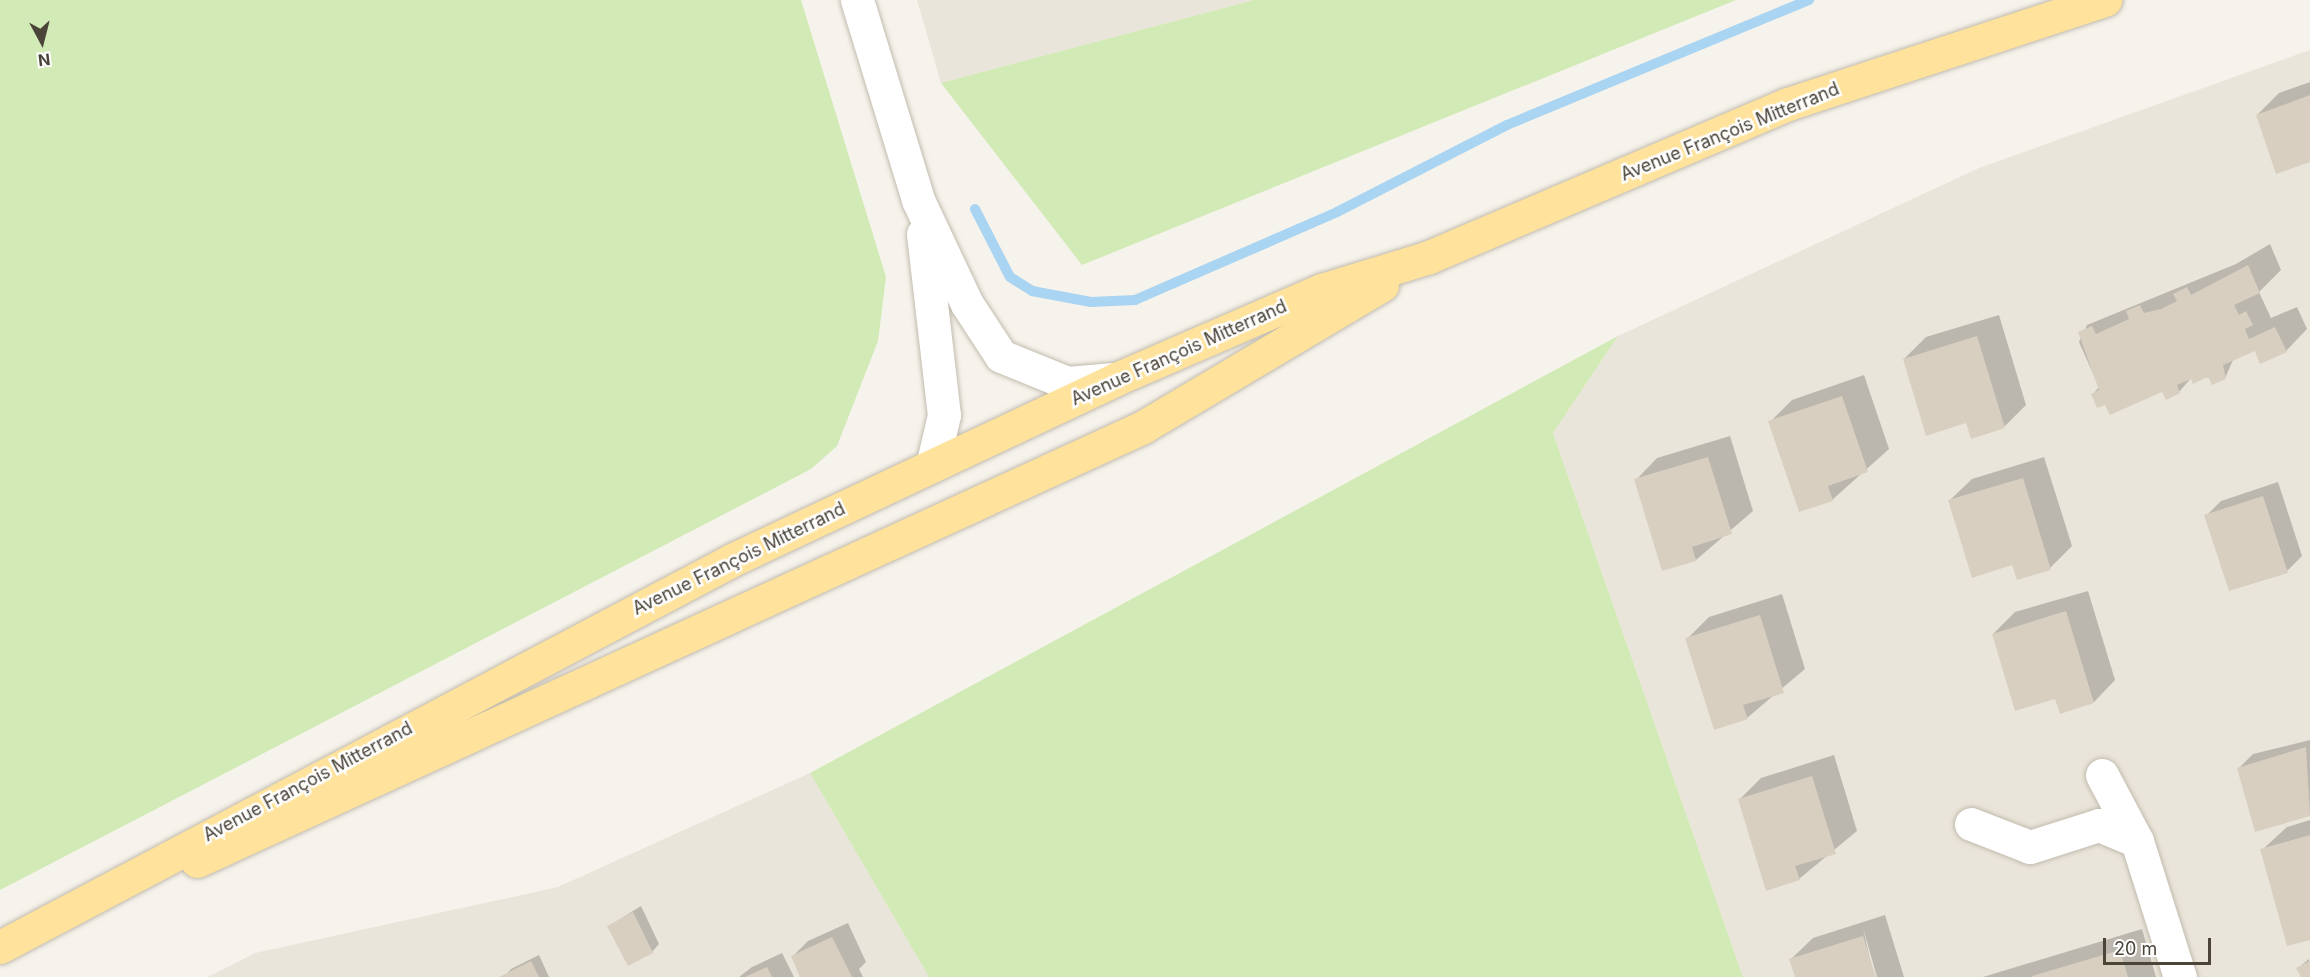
<!DOCTYPE html>
<meta charset="utf-8">
<style>
body{margin:0}
#map{position:relative;width:2310px;height:977px;overflow:hidden;background:#f6f3ec;font-family:Inter,sans-serif}
div>[style]{position:absolute}
[style*='--x']{left:calc(var(--x)*1px);top:calc(var(--y)*1px);width:calc(var(--w)*1px);rotate:calc(var(--a)*1deg)}
.residential>*{inset:0;background:#eae5da}
.green>*{inset:0;background:#d2eab5}
.shadow>*{inset:0;background:#0003}
.stream>*{height:10px;margin:-5px;padding:0 5px;transform-origin:5px;border-radius:5px;background:#a9d4f2}
.building>*{inset:0;background:#d8cfc1}
.roads{filter:drop-shadow(0 0 2px #c2bbae) drop-shadow(0 0 2px #c2bbae)}
.minor>*{height:33px;margin:-16.5px;padding:0 16.5px;transform-origin:16.5px;border-radius:16.5px;background:#fff}
.major>*{height:33px;margin:-16.5px;padding:0 16.5px;transform-origin:16.5px;border-radius:16.5px;background:#ffe39c}
span{translate:-50% -50%;white-space:nowrap;text-align:center;line-height:1.15;-webkit-text-stroke:5px #fff;paint-order:stroke}
.street-label{font-size:18px;color:#4b4439}
.north{position:absolute;left:12px;top:12px;width:60px;height:60px;-webkit-text-stroke:4px #fff;paint-order:stroke;rotate:173deg;font-size:16px;font-weight:700;line-height:24px;text-align:center;color:#4b4439}
.north::after{content:'';display:block;margin:auto;width:21px;height:27px;background:#4b4439;clip-path:polygon(50% 0,100% 100%,50% 72%,0 100%)}
.scale{position:absolute;left:2103px;top:938px;width:108px;height:27px;box-sizing:border-box;border:3px solid #4b4439;border-top:0;padding-left:8px;font-size:18px;line-height:21px;white-space:nowrap;color:#4b4439;-webkit-text-stroke:4px #fff;paint-order:stroke}
</style>
<div id="map">
<div class="residential">
<div style="clip-path:polygon(917px 0,1254px 0,941px 83px)"></div>
<div style="clip-path:polygon(2310px 50px,2310px 977px,1743px 977px,1553px 433px,1618px 336px,1979px 168px)"></div>
<div style="clip-path:polygon(810px 773px,929px 977px,208px 977px,255px 953px,558px 887px)"></div>
</div>
<div class="green">
<div style="clip-path:polygon(0 0,801px 0,886px 277px,878px 341px,837px 446px,811px 469px,0 890px)"></div>
<div style="clip-path:polygon(1254px 0,1736px 0,1082px 265px,941px 83px)"></div>
<div style="clip-path:polygon(1618px 336px,1553px 433px,1743px 977px,929px 977px,810px 773px)"></div>
</div>
<div class="shadow">
<div style="clip-path:polygon(2310px 82px,2310px 160px,2257px 115px,2279px 93px)"></div>
<div style="clip-path:polygon(2270px 244px,2281px 270px,2259px 292px,2271px 318px,2297px 307px,2307px 329px,2286px 351px,2255px 349px,2234px 358px,2225px 378px,2192px 377px,2179px 392px,2163px 390px,2106px 402px,2093px 394px,2099px 387px,2079px 342px,2087px 325px,2236px 264px)"></div>
<div style="clip-path:polygon(1999px 315px,2026px 405px,2005px 426px,1972px 437px,1967px 422px,1904px 359px,1926px 337px)"></div>
<div style="clip-path:polygon(1864px 375px,1889px 449px,1832px 500px,1770px 422px,1792px 400px)"></div>
<div style="clip-path:polygon(1730px 436px,1753px 511px,1696px 560px,1636px 480px,1657px 458px)"></div>
<div style="clip-path:polygon(2044px 457px,2072px 546px,2050px 568px,2013px 563px,1950px 500px,1972px 479px)"></div>
<div style="clip-path:polygon(2278px 482px,2302px 556px,2287px 571px,2230px 589px,2206px 516px,2221px 501px)"></div>
<div style="clip-path:polygon(2088px 591px,2115px 680px,2094px 702px,2056px 697px,1993px 634px,2015px 612px)"></div>
<div style="clip-path:polygon(1782px 594px,1805px 669px,1747px 718px,1687px 639px,1709px 617px)"></div>
<div style="clip-path:polygon(2310px 740px,2310px 815px,2256px 830px,2238px 769px,2253px 754px)"></div>
<div style="clip-path:polygon(1834px 755px,1857px 831px,1799px 879px,1739px 800px,1761px 778px)"></div>
<div style="clip-path:polygon(2310px 820px,2310px 938px,2262px 850px,2287px 827px)"></div>
<div style="clip-path:polygon(641px 906px,659px 944px,652px 952px,609px 926px)"></div>
<div style="clip-path:polygon(1885px 915px,1904px 977px,1877px 977px,1863px 928px,1874px 977px,1796px 977px,1791px 959px,1813px 938px)"></div>
<div style="clip-path:polygon(848px 923px,866px 962px,859px 969px,863px 977px,802px 977px,793px 956px,808px 941px)"></div>
<div style="clip-path:polygon(2142px 929px,2156px 977px,1983px 977px)"></div>
<div style="clip-path:polygon(782px 953px,794px 977px,739px 977px,752px 967px)"></div>
<div style="clip-path:polygon(539px 955px,549px 977px,504px 977px,511px 969px)"></div>
<div style="clip-path:polygon(2309px 959px,2310px 977px,2302px 977px,2298px 968px)"></div>
</div>
<div class="stream">
<div style="--x:975;--y:209;--w:76;--a:62.8"></div>
<div style="--x:1010;--y:277;--w:26;--a:32"></div>
<div style="--x:1032;--y:291;--w:60;--a:10.6"></div>
<div style="--x:1091;--y:302;--w:44;--a:-2.6"></div>
<div style="--x:1135;--y:300;--w:220;--a:-23.5"></div>
<div style="--x:1337;--y:212;--w:191;--a:-27.1"></div>
<div style="--x:1507;--y:125;--w:327;--a:-22.5"></div>
</div>
<div class="building">
<div style="clip-path:polygon(2310px 95px,2310px 162px,2276px 174px,2256px 115px)"></div>
<div style="clip-path:polygon(2248px 265px,2260px 293px,2234px 305px,2239px 315px,2246px 311px,2253px 325px,2245px 329px,2249px 339px,2275px 327px,2287px 352px,2260px 364px,2255px 351px,2223px 365px,2226px 379px,2212px 385px,2208px 377px,2193px 384px,2191px 379px,2177px 385px,2180px 393px,2166px 400px,2162px 392px,2110px 415px,2105px 405px,2097px 408px,2091px 394px,2099px 390px,2078px 332px,2092px 326px,2096px 334px,2129px 319px,2126px 311px,2140px 305px,2144px 313px,2161px 309px,2177px 301px,2173px 294px,2187px 287px,2191px 295px)"></div>
<div style="clip-path:polygon(1977px 336px,2005px 428px,1971px 439px,1966px 423px,1926px 436px,1903px 359px)"></div>
<div style="clip-path:polygon(1842px 396px,1868px 472px,1828px 486px,1833px 501px,1799px 512px,1768px 421px)"></div>
<div style="clip-path:polygon(1708px 457px,1732px 534px,1692px 547px,1696px 561px,1662px 571px,1634px 479px)"></div>
<div style="clip-path:polygon(2023px 478px,2051px 570px,2017px 580px,2012px 565px,1972px 578px,1948px 500px)"></div>
<div style="clip-path:polygon(2263px 496px,2288px 573px,2229px 591px,2204px 515px)"></div>
<div style="clip-path:polygon(2066px 611px,2094px 703px,2060px 714px,2055px 699px,2015px 711px,1992px 634px)"></div>
<div style="clip-path:polygon(1760px 615px,1784px 693px,1743px 705px,1748px 719px,1714px 730px,1685px 638px)"></div>
<div style="clip-path:polygon(2306px 747px,2310px 816px,2255px 832px,2237px 768px)"></div>
<div style="clip-path:polygon(1812px 776px,1836px 854px,1795px 866px,1800px 880px,1766px 891px,1738px 799px)"></div>
<div style="clip-path:polygon(2310px 835px,2310px 940px,2287px 946px,2260px 849px)"></div>
<div style="clip-path:polygon(633px 912px,653px 953px,628px 966px,607px 926px)"></div>
<div style="clip-path:polygon(1863px 936px,1876px 977px,1795px 977px,1789px 959px)"></div>
<div style="clip-path:polygon(832px 937px,852px 977px,800px 977px,791px 956px)"></div>
<div style="clip-path:polygon(2120px 950px,2128px 977px,2032px 977px,2032px 976px)"></div>
<div style="clip-path:polygon(531px 961px,539px 977px,499px 977px)"></div>
<div style="clip-path:polygon(2310px 961px,2310px 977px,2301px 977px,2296px 968px)"></div>
<div style="clip-path:polygon(767px 967px,772px 977px,745px 977px)"></div>
</div>
<div class="roads">
<div class="minor">
<div style="--x:857;--y:0;--w:209;--a:73"></div>
<div style="--x:918;--y:200;--w:115;--a:64.8"></div>
<div style="--x:967;--y:304;--w:62;--a:56.8"></div>
<div style="--x:1001;--y:356;--w:71;--a:22.2"></div>
<div style="--x:1067;--y:383;--w:47;--a:-4.9"></div>
<div style="--x:923;--y:234;--w:182;--a:83.4"></div>
<div style="--x:944;--y:415;--w:52;--a:103.2"></div>
<div style="--x:2102;--y:775;--w:75;--a:62.1"></div>
<div style="--x:1971;--y:824;--w:63;--a:21.3"></div>
<div style="--x:2030;--y:847;--w:72;--a:-17.7"></div>
<div style="--x:2099;--y:825;--w:41;--a:22.8"></div>
<div style="--x:2137;--y:841;--w:143;--a:72.5"></div>
</div>
<div class="major">
<div style="--x:197;--y:861;--w:1041;--a:-24.64"></div>
<div style="--x:1143;--y:427;--w:278;--a:-30.7"></div>
<div style="--x:0;--y:947;--w:828;--a:-27.86"></div>
<div style="--x:732;--y:560;--w:425;--a:-25.2"></div>
<div style="--x:1116;--y:379;--w:224;--a:-23.4"></div>
<div style="--x:1322;--y:290;--w:112;--a:-17.1"></div>
<div style="--x:1429;--y:257;--w:390;--a:-23.1"></div>
<div style="--x:1788;--y:104;--w:334;--a:-18.2"></div>
</div>
</div>
<div class="street-label">
<span style="left:1730px;top:132px;rotate:-22deg">Avenue François Mitterrand</span>
<span style="left:1179px;top:353px;rotate:-24deg">Avenue François Mitterrand</span>
<span style="left:739px;top:559px;rotate:-26deg">Avenue François Mitterrand</span>
<span style="left:308px;top:782px;rotate:-28deg">Avenue François Mitterrand</span>
</div>
<div class="north">N</div>
<div class="scale">20 m</div>
</div>
